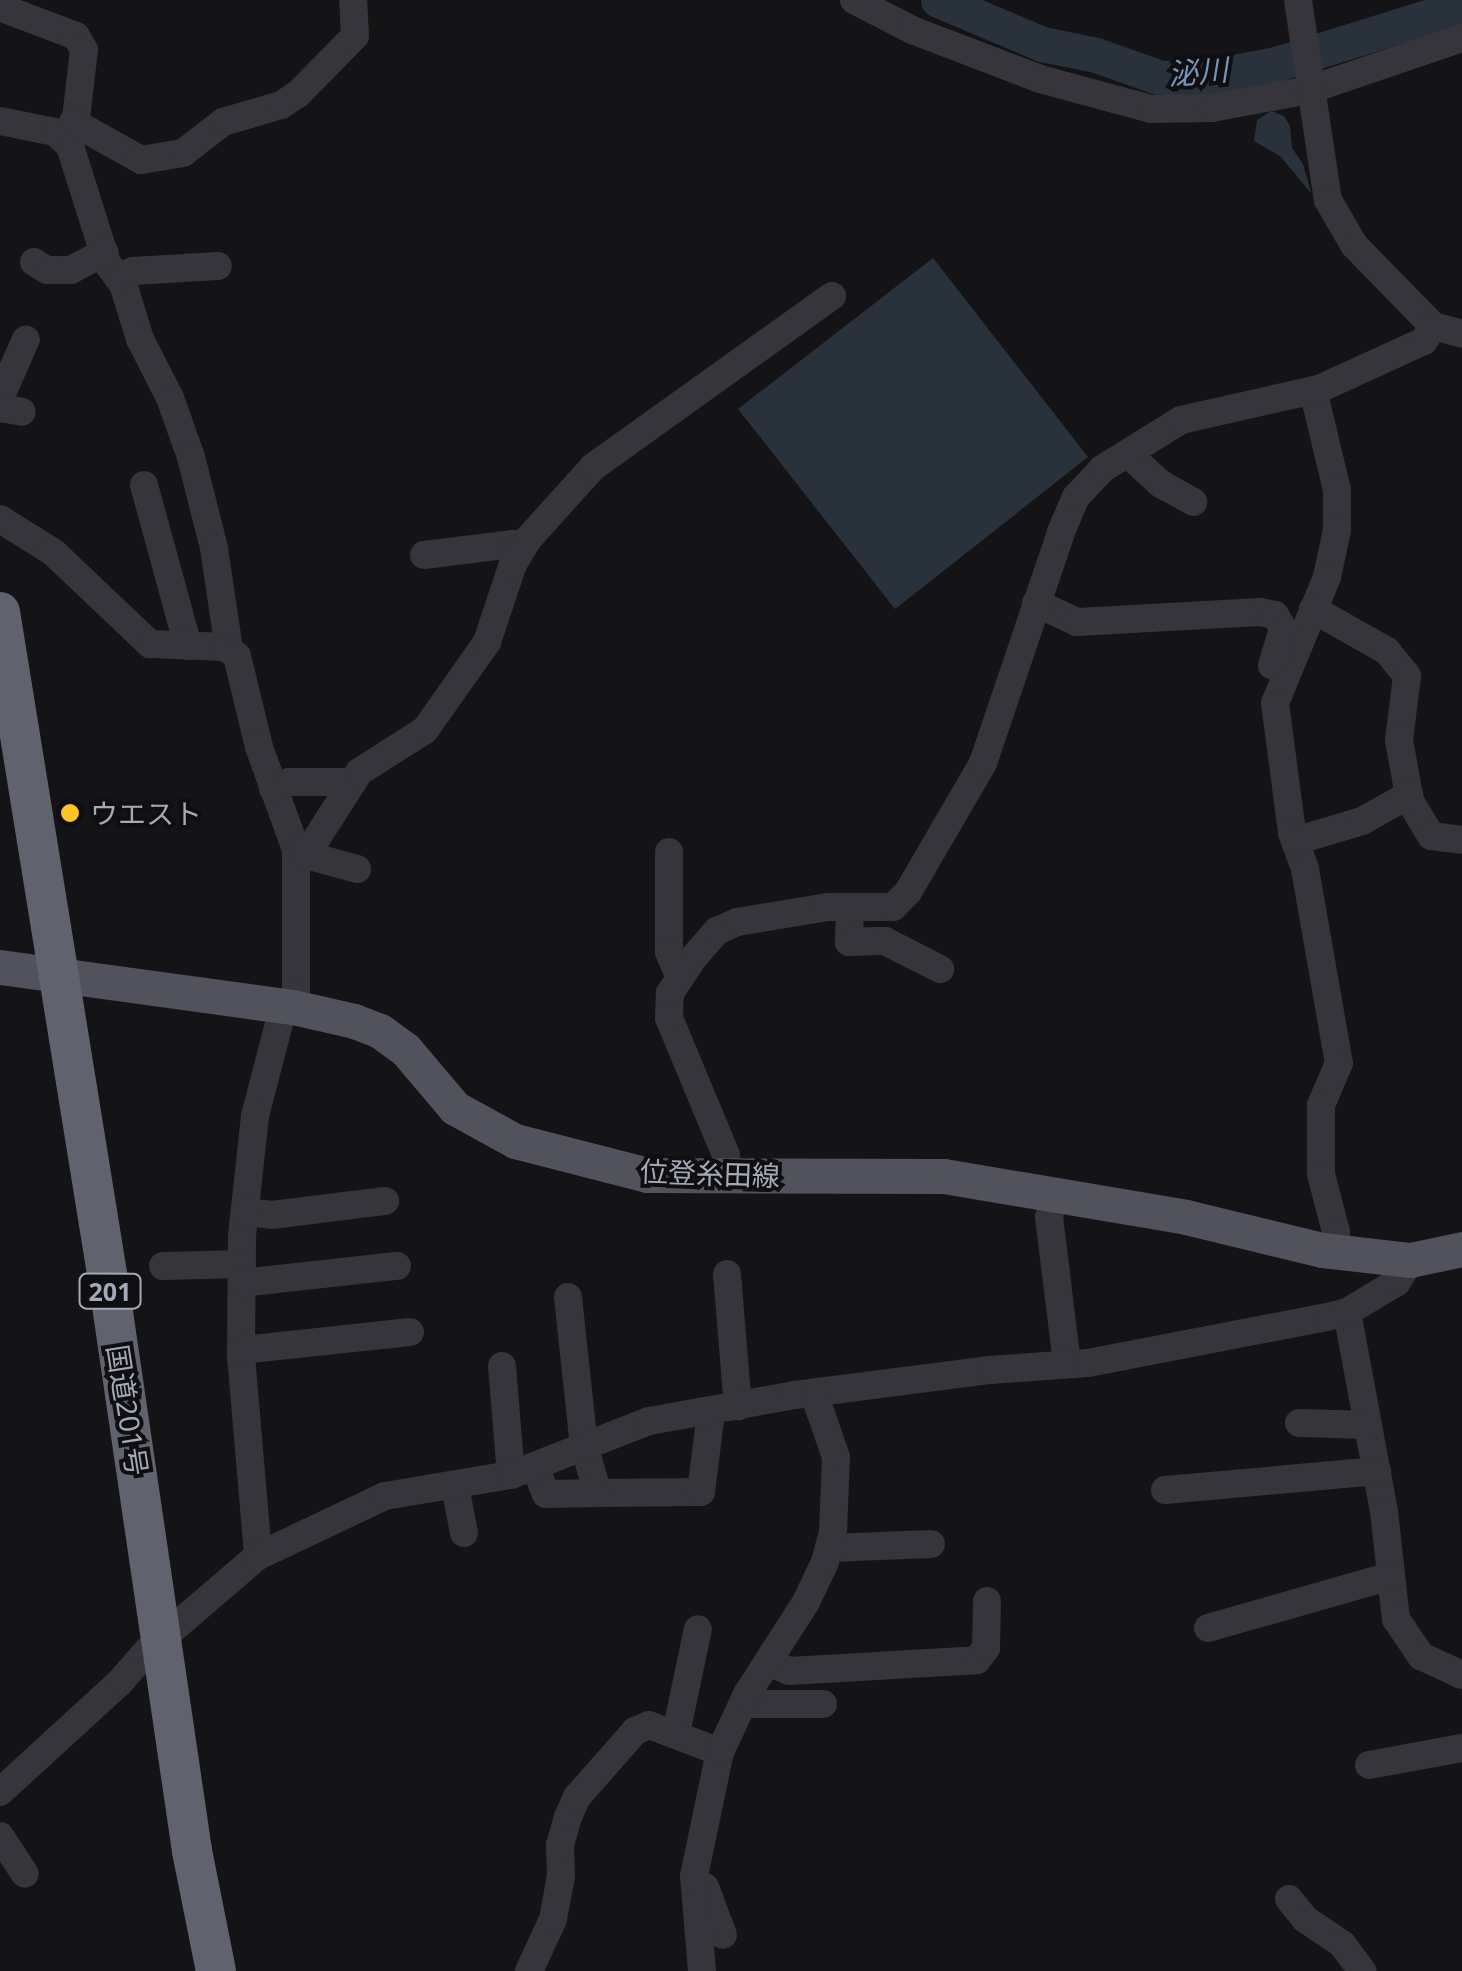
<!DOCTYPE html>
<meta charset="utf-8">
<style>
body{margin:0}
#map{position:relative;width:1462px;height:1971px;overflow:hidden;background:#141416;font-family:"Noto Sans","Noto Sans JP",sans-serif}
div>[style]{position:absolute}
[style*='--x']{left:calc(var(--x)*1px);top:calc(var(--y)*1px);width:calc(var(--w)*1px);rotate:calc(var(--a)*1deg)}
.water>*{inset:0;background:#29323b}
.river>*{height:35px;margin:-17.5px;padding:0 17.5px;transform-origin:17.5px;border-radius:17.5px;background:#29323b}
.minor>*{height:28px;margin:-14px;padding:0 14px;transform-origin:14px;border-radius:14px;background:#35353b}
.major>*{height:35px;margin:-17.5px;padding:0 17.5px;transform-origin:17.5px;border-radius:17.5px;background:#51525b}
.highway>*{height:40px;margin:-20px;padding:0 20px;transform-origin:20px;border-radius:20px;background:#60636d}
.dots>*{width:28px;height:28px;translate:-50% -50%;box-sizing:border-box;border:5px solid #0f0f11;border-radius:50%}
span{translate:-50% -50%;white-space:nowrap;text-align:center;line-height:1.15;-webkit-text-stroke:8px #0f0f11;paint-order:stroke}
.shield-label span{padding:2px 8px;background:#0f0f11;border:2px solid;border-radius:8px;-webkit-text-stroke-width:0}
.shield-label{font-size:25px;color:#a5a9b7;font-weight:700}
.poi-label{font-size:28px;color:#a5a9b7}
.left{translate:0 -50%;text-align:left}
.street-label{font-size:28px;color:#a5a9b7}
.water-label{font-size:30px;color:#7995b5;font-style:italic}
</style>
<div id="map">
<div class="water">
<div style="clip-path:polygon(1271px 111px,1284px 116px,1290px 126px,1292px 148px,1303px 164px,1311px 193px,1280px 156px,1254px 141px,1257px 120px)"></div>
<div style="clip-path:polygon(933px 258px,1088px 457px,895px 609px,738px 409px)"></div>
</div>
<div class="river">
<div style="--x:938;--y:0;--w:113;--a:22.9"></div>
<div style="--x:1042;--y:44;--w:55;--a:11.5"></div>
<div style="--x:1096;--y:55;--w:69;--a:19.5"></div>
<div style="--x:1161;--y:78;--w:43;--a:0"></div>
<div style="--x:1204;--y:78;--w:73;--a:-11"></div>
<div style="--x:1276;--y:64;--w:195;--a:-17.3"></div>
</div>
<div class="minor">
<div style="--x:4;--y:0;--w:8;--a:104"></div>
<div style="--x:2;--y:8;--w:79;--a:20.7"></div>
<div style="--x:76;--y:36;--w:16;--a:60"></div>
<div style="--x:84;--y:50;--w:68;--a:96.7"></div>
<div style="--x:76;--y:118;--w:21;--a:121"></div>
<div style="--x:854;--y:0;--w:65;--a:27.3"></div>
<div style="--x:912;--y:30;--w:137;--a:20.9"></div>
<div style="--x:1040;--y:79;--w:115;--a:15.1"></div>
<div style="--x:1151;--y:109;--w:61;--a:-0.9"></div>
<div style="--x:1212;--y:108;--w:99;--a:-10.5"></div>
<div style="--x:1309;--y:90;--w:162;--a:-18.8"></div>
<div style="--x:1298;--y:0;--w:202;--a:81.5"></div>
<div style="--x:1328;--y:200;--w:52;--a:60"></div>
<div style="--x:1354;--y:245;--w:113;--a:45.7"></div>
<div style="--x:1433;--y:326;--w:30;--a:15"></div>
<div style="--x:0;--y:121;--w:56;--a:11.3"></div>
<div style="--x:55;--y:132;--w:21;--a:43"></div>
<div style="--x:70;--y:146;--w:123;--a:72.5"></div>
<div style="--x:107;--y:263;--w:26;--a:53"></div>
<div style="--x:123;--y:284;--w:58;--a:72.8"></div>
<div style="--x:140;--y:339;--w:66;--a:63"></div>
<div style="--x:170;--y:398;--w:63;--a:70.4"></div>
<div style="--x:191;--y:457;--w:94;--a:75.8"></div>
<div style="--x:214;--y:548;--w:103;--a:81.6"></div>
<div style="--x:73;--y:122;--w:78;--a:29.2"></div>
<div style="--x:141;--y:160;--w:43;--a:-9.5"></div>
<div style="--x:183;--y:153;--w:51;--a:-37.8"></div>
<div style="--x:223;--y:122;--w:60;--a:-16.3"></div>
<div style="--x:281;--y:105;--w:20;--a:-33"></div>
<div style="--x:298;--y:94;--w:81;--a:-45.5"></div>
<div style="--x:355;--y:36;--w:36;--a:-93"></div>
<div style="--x:34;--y:262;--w:15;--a:32"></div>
<div style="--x:47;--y:270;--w:24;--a:0"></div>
<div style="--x:71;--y:270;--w:38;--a:-28"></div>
<div style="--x:118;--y:278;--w:17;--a:-25"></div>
<div style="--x:133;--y:271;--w:85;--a:-3.4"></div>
<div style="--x:1313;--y:390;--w:103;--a:76.5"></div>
<div style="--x:1337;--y:490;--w:40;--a:90"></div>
<div style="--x:1337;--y:530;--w:48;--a:102"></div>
<div style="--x:1327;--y:577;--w:136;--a:112.4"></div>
<div style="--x:1275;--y:703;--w:131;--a:82.5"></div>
<div style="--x:1292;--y:833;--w:38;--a:70"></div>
<div style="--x:1305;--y:869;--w:197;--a:80.1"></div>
<div style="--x:1339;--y:1063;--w:46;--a:113.2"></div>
<div style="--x:1321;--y:1105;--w:69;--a:90"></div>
<div style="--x:1321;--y:1174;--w:60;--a:75.5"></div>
<div style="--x:1336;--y:1232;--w:19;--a:93"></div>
<div style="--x:0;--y:398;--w:64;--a:-66.2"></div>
<div style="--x:0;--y:408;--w:22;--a:10"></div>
<div style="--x:1128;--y:454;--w:45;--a:42.3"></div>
<div style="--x:1161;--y:484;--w:37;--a:29"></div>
<div style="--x:144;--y:485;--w:167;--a:74.7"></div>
<div style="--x:0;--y:519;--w:62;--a:31.9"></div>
<div style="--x:53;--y:552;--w:134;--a:43.5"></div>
<div style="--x:150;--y:644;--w:76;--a:2.3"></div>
<div style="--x:226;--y:647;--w:14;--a:39"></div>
<div style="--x:237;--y:656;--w:94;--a:76.4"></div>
<div style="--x:259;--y:747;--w:109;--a:70.2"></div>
<div style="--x:296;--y:850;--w:140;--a:90"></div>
<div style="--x:296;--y:990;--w:17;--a:100"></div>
<div style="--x:293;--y:1007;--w:15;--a:143"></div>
<div style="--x:281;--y:1016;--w:103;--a:104.6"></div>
<div style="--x:255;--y:1116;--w:121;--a:96.2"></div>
<div style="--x:242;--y:1236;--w:120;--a:90.5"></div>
<div style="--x:241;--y:1356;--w:201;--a:85.1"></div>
<div style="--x:424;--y:555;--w:90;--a:-7"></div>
<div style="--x:513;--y:544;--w:10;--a:17"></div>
<div style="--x:1036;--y:603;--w:45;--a:24.9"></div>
<div style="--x:1077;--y:622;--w:183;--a:-3.1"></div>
<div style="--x:1260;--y:612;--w:15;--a:11"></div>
<div style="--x:1275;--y:615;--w:16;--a:60"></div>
<div style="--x:1283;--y:629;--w:38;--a:107"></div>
<div style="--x:1313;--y:609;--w:85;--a:29.6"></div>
<div style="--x:1387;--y:651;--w:32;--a:51"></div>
<div style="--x:1407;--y:676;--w:64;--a:97.1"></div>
<div style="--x:1399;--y:740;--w:62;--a:79.8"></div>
<div style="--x:1410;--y:801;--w:41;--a:59"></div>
<div style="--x:1431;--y:836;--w:31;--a:7"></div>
<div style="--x:273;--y:789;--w:17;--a:-24"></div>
<div style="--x:289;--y:782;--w:63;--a:0"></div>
<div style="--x:1295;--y:841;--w:70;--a:-16.6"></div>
<div style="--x:1362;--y:821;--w:54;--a:-29"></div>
<div style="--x:669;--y:852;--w:100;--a:90"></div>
<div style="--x:669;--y:952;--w:28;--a:67"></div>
<div style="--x:306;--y:855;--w:53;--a:15.4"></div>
<div style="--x:297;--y:859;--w:10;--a:-24"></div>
<div style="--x:306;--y:855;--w:98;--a:-57.4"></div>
<div style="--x:359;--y:772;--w:78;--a:-32.5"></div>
<div style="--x:425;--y:730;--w:108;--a:-54.8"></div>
<div style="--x:487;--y:642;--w:82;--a:-71.6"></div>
<div style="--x:513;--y:564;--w:29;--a:-59"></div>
<div style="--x:528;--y:539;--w:97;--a:-47.9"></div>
<div style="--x:593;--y:467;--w:294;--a:-35.6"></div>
<div style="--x:850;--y:908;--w:34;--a:92"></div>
<div style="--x:849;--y:942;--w:36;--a:-2"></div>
<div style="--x:885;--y:941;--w:62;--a:27"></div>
<div style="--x:729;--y:1177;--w:22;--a:-98"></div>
<div style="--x:726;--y:1155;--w:148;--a:-112.6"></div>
<div style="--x:669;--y:1018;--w:25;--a:-88"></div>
<div style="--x:670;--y:993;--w:43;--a:-56.3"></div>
<div style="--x:694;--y:957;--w:35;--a:-49"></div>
<div style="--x:717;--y:931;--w:22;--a:-24"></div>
<div style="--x:737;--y:922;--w:92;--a:-9.4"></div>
<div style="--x:828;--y:907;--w:65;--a:0"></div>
<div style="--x:893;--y:907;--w:21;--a:-45"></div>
<div style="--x:908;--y:892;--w:149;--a:-59.8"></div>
<div style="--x:983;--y:763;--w:244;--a:-71.3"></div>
<div style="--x:1061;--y:532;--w:38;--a:-67"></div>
<div style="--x:1076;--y:497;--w:38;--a:-47"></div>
<div style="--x:1102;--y:469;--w:93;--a:-31.8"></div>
<div style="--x:1181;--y:420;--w:141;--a:-12.7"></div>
<div style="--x:1319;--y:389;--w:115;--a:-24.6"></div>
<div style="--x:1424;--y:341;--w:17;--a:-59"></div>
<div style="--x:1054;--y:1196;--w:22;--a:103"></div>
<div style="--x:1049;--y:1217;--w:148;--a:83"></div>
<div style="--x:245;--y:1212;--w:27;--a:6"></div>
<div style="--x:272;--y:1215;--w:114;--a:-7.1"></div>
<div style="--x:163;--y:1266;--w:79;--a:-1.5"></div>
<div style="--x:727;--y:1274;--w:133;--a:85.3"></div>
<div style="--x:242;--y:1283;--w:156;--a:-6.3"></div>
<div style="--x:568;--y:1297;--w:150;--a:83.9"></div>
<div style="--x:584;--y:1446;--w:49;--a:73.4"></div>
<div style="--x:598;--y:1493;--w:103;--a:-0.6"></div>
<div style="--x:701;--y:1492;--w:81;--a:-82.9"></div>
<div style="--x:1347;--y:1312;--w:202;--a:79.5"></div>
<div style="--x:1384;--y:1511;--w:109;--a:83.7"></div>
<div style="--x:1396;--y:1619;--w:45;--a:56"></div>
<div style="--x:1421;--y:1656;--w:45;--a:24.9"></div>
<div style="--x:242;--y:1350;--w:169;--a:-6.1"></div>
<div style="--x:502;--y:1366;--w:109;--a:85.3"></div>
<div style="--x:1299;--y:1423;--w:69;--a:1.7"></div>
<div style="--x:535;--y:1466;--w:30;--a:69"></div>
<div style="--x:546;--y:1494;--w:52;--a:-1.1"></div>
<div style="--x:455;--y:1486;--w:48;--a:79.2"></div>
<div style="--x:1165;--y:1490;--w:213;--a:-5.1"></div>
<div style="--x:829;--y:1548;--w:102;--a:-2.2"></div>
<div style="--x:1208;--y:1628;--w:190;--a:-15.9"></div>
<div style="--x:768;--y:1662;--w:23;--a:23"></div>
<div style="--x:789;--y:1671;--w:188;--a:-3.3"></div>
<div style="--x:977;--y:1660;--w:15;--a:-53"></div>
<div style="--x:986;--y:1648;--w:47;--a:-88.8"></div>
<div style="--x:743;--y:1704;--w:80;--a:0"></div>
<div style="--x:676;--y:1733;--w:106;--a:-78.1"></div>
<div style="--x:1369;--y:1765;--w:95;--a:-10.4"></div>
<div style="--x:0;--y:1792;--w:163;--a:-42.5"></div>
<div style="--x:120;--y:1682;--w:41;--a:-48.9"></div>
<div style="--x:147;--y:1651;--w:146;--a:-40.6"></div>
<div style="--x:258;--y:1556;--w:140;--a:-25.3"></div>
<div style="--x:385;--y:1496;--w:128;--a:-9.5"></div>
<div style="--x:511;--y:1475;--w:148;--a:-21.4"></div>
<div style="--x:649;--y:1421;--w:148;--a:-10.1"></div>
<div style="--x:795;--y:1395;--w:197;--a:-7.3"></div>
<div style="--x:990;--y:1370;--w:98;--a:-4.1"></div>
<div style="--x:1088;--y:1363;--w:243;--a:-10.9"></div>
<div style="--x:1327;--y:1317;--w:21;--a:-14"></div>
<div style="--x:1347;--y:1312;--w:58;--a:-31"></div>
<div style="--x:1397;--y:1282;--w:26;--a:-59"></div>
<div style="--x:0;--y:1836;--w:45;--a:56.7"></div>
<div style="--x:705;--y:1887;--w:51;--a:69.4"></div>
<div style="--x:1289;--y:1899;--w:26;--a:51"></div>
<div style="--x:1305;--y:1919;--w:45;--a:34"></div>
<div style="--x:1342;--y:1944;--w:34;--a:53"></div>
<div style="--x:529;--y:1971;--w:57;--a:-65.2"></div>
<div style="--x:553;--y:1919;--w:44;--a:-79.5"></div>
<div style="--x:561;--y:1876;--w:31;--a:-92"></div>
<div style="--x:560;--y:1845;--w:29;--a:-74"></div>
<div style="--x:568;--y:1817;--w:22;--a:-66"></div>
<div style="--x:577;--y:1797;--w:88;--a:-48.7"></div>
<div style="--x:635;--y:1731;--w:15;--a:-23"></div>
<div style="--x:649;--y:1725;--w:76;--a:20.8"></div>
<div style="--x:702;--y:1971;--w:95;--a:-94.8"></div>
<div style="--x:694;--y:1876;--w:127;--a:-78.2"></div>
<div style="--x:720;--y:1752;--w:64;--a:-65"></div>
<div style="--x:747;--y:1694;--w:109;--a:-57.3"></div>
<div style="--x:806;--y:1602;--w:44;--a:-64.6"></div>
<div style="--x:825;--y:1562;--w:31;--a:-75"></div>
<div style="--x:833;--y:1532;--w:75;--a:-87.7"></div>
<div style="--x:836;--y:1457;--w:67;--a:-109.2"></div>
</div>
<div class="major">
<div style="--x:0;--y:967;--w:296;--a:7.8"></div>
<div style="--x:293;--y:1007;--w:63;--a:12.9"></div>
<div style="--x:354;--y:1021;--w:28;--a:21"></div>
<div style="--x:380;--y:1031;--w:31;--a:36"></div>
<div style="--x:405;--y:1049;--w:77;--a:49.7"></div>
<div style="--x:455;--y:1108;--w:68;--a:28.8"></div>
<div style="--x:515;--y:1141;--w:136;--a:14.4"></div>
<div style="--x:647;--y:1175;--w:297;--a:0.2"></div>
<div style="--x:944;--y:1176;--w:245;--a:9.6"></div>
<div style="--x:1186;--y:1217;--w:140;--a:13.6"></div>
<div style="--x:1322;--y:1250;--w:89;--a:6.5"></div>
<div style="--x:1410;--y:1260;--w:53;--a:-11.9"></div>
</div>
<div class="highway">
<div style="--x:0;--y:612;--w:689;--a:80.81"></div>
<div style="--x:110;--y:1292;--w:565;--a:81.65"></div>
<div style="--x:192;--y:1851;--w:122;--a:78.7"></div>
</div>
<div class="dots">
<div style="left:70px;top:813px;background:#fec324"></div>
</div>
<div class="shield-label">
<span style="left:110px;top:1291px">201</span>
</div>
<div class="poi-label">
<span class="left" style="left:90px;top:813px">ウエスト</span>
</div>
<div class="street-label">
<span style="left:710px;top:1173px;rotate:2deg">位登糸田線</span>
<span style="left:128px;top:1410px;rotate:81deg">国道201号</span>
</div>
<div class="water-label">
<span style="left:1198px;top:72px;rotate:-5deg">泌川</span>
</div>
</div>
